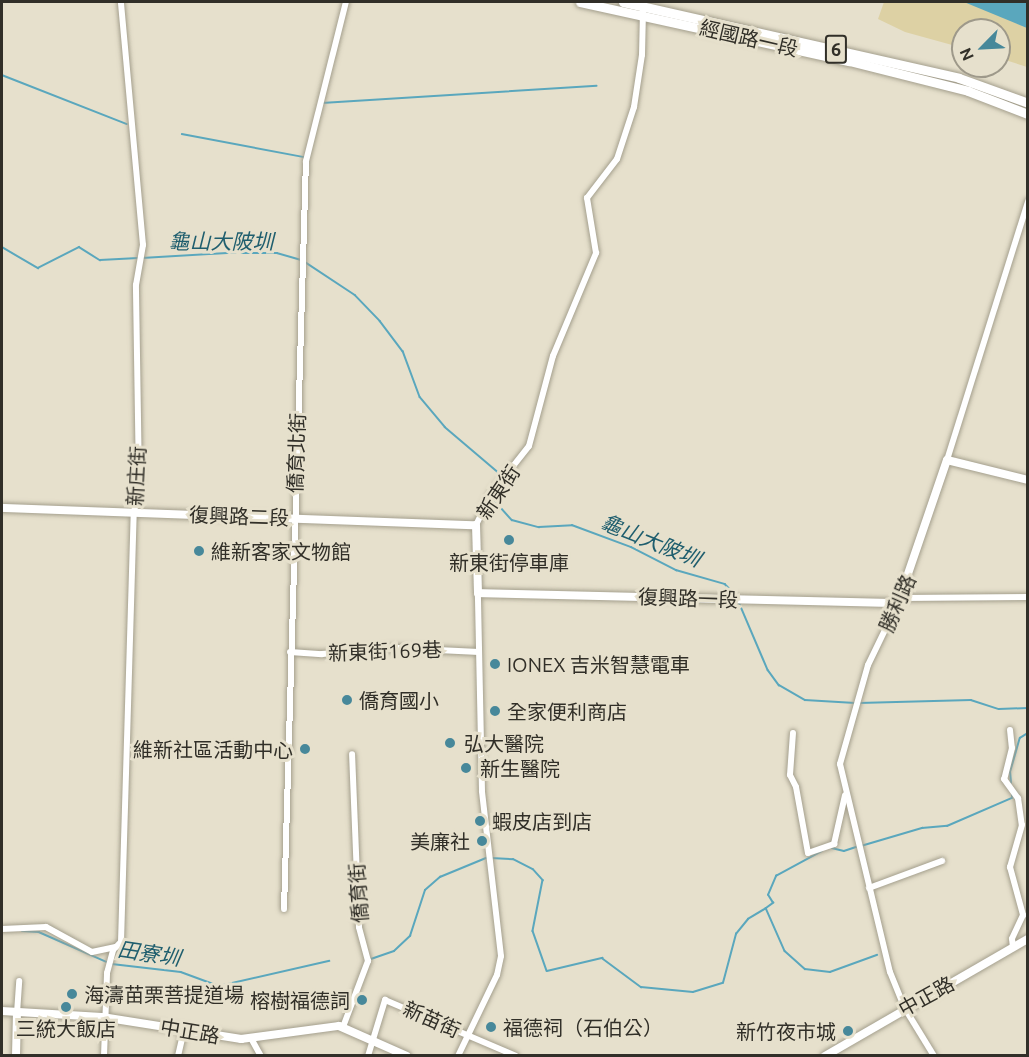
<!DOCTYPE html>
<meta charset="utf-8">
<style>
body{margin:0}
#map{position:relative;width:1029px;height:1057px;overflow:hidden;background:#e6e0cc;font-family:Ubuntu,"Noto Sans TC",sans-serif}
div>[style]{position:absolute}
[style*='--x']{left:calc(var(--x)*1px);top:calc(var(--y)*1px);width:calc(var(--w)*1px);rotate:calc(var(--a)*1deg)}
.green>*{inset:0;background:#ddd1a4}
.water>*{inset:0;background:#5aa7bd}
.stream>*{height:1.5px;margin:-0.75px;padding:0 0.75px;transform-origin:0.75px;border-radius:0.75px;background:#5aa7bd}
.roads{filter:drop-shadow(0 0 2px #a49f8d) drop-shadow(0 0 2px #a49f8d)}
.minor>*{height:6px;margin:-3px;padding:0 3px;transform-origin:3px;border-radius:3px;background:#fff}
.tertiary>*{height:8px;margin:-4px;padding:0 4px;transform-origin:4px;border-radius:4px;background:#fff}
.primary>*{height:9px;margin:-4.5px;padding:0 4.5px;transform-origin:4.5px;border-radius:4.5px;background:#fff}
.dots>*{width:16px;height:16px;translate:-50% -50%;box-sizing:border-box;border:3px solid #e6e0cc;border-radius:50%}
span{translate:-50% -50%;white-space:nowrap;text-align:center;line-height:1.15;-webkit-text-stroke:6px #e6e0cc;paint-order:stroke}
.shield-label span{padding:2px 4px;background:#e6e0cc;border:2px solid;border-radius:4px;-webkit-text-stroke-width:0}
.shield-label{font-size:18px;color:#312f28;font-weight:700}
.street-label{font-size:20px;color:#312f28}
.poi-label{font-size:20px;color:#312f28}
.left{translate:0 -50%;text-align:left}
.right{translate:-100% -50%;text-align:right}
.water-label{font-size:21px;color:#1f5e6e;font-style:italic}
.frame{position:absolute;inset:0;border:3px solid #312f28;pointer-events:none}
.north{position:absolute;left:951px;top:18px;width:60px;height:60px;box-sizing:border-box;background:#e6e0cc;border:2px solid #9e998a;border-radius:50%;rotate:246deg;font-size:16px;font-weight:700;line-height:24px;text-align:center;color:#312f28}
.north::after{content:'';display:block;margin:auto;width:21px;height:27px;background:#47889a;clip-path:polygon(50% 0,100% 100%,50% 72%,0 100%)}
</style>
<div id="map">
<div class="green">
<div style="clip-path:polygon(884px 2px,1028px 2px,1027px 67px,999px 58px,999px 30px,963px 30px,963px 48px,905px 32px,878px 19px)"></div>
</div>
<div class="water">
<div style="clip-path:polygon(964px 2px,1027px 2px,1027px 28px)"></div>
</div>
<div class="stream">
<div style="--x:2;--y:75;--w:134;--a:21.4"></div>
<div style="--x:322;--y:103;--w:275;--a:-3.6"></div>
<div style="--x:182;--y:134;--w:124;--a:10.7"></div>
<div style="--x:2;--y:247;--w:42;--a:30.3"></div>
<div style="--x:38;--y:268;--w:46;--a:-27.1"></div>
<div style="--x:79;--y:247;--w:25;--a:32"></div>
<div style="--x:100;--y:260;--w:38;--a:-3"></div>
<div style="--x:142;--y:258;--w:85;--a:-3.4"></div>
<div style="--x:227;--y:253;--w:50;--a:0"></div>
<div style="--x:277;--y:253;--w:25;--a:16"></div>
<div style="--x:305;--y:262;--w:60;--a:33.4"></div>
<div style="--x:355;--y:295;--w:36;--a:46"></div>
<div style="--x:380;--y:321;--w:38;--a:53"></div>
<div style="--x:403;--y:351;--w:49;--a:69.7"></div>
<div style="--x:420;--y:397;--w:39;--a:50"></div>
<div style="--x:445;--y:427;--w:71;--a:40.4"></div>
<div style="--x:494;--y:500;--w:27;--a:48"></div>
<div style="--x:512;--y:520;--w:28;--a:15"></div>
<div style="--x:539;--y:527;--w:33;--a:-3"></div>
<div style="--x:572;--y:525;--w:63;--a:20.4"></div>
<div style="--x:631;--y:547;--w:51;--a:27.1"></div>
<div style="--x:676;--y:570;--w:51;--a:15.9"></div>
<div style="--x:725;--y:584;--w:16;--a:45"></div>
<div style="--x:739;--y:602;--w:74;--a:66.9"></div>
<div style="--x:768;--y:670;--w:19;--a:54"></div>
<div style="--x:779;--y:685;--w:30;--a:30"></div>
<div style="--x:805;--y:700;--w:50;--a:3.4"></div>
<div style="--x:859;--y:703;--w:112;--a:-1.5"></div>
<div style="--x:971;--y:700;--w:29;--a:18"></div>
<div style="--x:999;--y:709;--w:29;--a:-2"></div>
<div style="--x:1011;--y:783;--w:11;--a:-95"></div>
<div style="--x:1010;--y:772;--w:35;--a:-74"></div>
<div style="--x:1020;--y:738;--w:9;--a:-32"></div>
<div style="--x:861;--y:846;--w:64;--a:-16.4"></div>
<div style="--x:922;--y:828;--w:25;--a:-5"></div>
<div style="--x:947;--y:826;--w:71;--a:-23.3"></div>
<div style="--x:1012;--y:798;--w:4;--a:-90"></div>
<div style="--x:832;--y:848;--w:12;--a:14"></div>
<div style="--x:844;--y:851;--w:13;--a:-18"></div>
<div style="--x:491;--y:858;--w:22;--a:3"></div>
<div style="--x:513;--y:859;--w:22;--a:27"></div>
<div style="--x:533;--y:869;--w:15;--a:48"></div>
<div style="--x:543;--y:880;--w:52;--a:101.1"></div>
<div style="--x:533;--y:931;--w:42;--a:70.7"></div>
<div style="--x:547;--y:971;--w:57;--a:-13.3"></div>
<div style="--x:602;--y:958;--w:49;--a:36.6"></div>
<div style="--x:641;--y:987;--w:52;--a:5.5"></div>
<div style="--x:693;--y:992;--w:31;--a:-17"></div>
<div style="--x:723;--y:983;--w:51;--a:-75.1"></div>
<div style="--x:736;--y:934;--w:19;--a:-51"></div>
<div style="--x:748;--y:919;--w:21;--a:-31"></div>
<div style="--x:766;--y:908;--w:47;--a:66.2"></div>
<div style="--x:785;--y:951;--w:27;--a:42"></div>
<div style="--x:805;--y:969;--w:25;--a:7"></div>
<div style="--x:830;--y:972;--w:50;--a:-19.9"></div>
<div style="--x:766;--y:908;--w:9;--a:-36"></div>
<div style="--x:773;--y:903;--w:9;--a:-122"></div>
<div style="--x:768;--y:895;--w:21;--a:-67"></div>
<div style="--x:776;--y:876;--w:52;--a:-28.5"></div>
<div style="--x:22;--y:931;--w:17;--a:3"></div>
<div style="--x:39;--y:932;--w:74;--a:23.8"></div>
<div style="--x:371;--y:959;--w:24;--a:-19"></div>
<div style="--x:394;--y:951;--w:22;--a:-43"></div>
<div style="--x:410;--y:936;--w:48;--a:-71.9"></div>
<div style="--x:425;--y:890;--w:20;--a:-41"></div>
<div style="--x:440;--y:877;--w:50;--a:-22.4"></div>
<div style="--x:112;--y:964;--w:69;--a:6.6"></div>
<div style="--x:181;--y:972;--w:40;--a:20.2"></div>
<div style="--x:219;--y:986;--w:113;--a:-12.8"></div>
</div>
<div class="roads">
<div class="minor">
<div style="--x:947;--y:460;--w:271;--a:-72.6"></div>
<div style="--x:476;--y:525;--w:34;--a:-64"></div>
<div style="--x:491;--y:494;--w:61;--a:-51.6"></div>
<div style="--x:529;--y:446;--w:93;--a:-75.1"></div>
<div style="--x:553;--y:356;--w:112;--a:-67.3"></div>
<div style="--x:596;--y:253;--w:56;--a:-99.3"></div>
<div style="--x:587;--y:198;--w:49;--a:-52.4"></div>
<div style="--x:617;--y:159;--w:55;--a:-71.9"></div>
<div style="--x:634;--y:107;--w:53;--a:-81.3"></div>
<div style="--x:642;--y:55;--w:43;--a:-88.7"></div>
<div style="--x:901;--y:598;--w:127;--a:-0.5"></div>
<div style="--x:898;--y:603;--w:69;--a:115.8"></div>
<div style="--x:868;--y:665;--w:103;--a:105.8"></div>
<div style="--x:840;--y:764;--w:214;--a:76.5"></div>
<div style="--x:890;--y:972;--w:38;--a:68"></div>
<div style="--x:904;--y:1007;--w:57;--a:58.5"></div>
<div style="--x:290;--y:652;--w:32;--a:4"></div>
<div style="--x:322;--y:654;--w:75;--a:-4.6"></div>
<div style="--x:397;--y:648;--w:82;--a:2.8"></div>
<div style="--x:1010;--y:730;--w:18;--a:84"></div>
<div style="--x:1012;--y:748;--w:32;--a:104"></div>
<div style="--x:1004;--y:779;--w:24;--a:54"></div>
<div style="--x:1018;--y:798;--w:27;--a:82"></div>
<div style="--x:1022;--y:825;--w:44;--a:105.9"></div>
<div style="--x:1010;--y:867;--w:50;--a:74.8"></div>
<div style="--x:1023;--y:915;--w:26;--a:115"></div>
<div style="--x:1012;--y:939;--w:8;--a:83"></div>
<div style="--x:793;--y:733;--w:42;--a:94.1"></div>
<div style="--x:790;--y:775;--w:13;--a:63"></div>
<div style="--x:796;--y:787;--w:67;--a:79.7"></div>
<div style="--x:808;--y:853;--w:28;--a:-19"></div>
<div style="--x:834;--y:844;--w:50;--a:-77.3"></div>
<div style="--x:869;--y:888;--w:78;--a:-20.3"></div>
<div style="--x:284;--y:909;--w:748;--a:-88.32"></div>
<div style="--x:306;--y:161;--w:164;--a:-75.9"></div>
<div style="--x:2;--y:929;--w:44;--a:-2.6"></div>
<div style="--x:46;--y:927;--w:52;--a:28.5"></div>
<div style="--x:92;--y:952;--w:24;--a:-12"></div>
<div style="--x:17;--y:1013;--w:32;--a:-86"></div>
<div style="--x:343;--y:1027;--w:71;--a:-69.3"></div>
<div style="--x:368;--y:961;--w:35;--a:-105"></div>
<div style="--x:359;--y:927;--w:173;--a:-92.3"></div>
<div style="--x:252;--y:1040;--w:18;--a:61"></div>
<div style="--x:104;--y:1056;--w:83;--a:-87.9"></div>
<div style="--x:107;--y:973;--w:24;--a:-75"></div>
<div style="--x:113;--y:950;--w:11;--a:-45"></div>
<div style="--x:121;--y:942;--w:429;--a:-88.3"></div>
<div style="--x:134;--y:513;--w:31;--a:-81"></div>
<div style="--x:139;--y:482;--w:197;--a:-90.9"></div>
<div style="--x:136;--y:285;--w:41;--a:-80.1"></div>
<div style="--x:143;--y:245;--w:244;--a:-95.2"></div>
<div style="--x:178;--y:1056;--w:28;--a:-77"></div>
<div style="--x:368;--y:1056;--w:59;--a:-73.1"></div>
<div style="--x:385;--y:1000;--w:142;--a:23.1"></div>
<div style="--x:458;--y:1056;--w:90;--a:-64.3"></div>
<div style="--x:497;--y:975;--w:19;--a:-78"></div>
<div style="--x:501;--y:956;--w:166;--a:-96.6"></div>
<div style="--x:482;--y:791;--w:198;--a:-91.2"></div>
</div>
<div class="tertiary">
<div style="--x:2;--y:508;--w:474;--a:2.1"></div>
<div style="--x:476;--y:525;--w:68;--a:88.3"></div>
<div style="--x:478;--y:593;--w:420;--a:1.4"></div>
<div style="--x:898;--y:603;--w:151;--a:-71.1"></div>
<div style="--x:947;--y:460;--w:83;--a:13.9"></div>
<div style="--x:2;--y:1011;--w:100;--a:3.4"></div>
<div style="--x:102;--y:1017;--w:141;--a:9"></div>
<div style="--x:241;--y:1039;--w:99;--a:-7.6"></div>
<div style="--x:339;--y:1026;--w:74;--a:23.8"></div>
<div style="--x:16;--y:1056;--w:43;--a:-88.7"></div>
<div style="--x:825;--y:1056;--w:234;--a:-30"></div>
</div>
<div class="primary">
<div style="--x:580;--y:2;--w:275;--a:12.4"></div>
<div style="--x:849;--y:61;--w:123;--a:14.1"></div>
<div style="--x:968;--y:91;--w:64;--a:21"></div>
<div style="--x:623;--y:2;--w:344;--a:12.7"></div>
<div style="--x:959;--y:78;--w:73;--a:19.9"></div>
</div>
</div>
<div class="dots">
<div style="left:509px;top:540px;background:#47889a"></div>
<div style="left:199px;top:551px;background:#47889a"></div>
<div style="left:495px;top:664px;background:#47889a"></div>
<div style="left:347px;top:700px;background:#47889a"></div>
<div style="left:495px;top:711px;background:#47889a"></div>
<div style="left:450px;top:743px;background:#47889a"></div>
<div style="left:305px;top:749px;background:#47889a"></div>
<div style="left:466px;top:768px;background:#47889a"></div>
<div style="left:480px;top:821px;background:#47889a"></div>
<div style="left:482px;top:841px;background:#47889a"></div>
<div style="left:72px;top:994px;background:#47889a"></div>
<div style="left:362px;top:1000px;background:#47889a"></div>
<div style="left:66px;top:1007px;background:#47889a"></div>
<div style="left:491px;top:1027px;background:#47889a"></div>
<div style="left:848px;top:1031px;background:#47889a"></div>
</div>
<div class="shield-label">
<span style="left:836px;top:49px">6</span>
</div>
<div class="street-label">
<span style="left:749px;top:38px;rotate:13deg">經國路一段</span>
<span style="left:296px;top:453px;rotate:-88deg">僑育北街</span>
<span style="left:136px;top:476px;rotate:-87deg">新庄街</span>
<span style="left:498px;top:492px;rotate:-56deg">新東街</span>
<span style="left:239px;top:516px;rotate:2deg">復興路二段</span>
<span style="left:688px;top:598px;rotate:2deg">復興路一段</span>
<span style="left:897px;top:603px;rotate:-66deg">勝利路</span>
<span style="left:385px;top:651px;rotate:-2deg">新東街169巷</span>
<span style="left:358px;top:893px;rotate:-94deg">僑育街</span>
<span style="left:926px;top:996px;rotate:-29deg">中正路</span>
<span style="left:432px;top:1019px;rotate:24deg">新苗街</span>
<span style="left:190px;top:1031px;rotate:10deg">中正路</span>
</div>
<div class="poi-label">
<span class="left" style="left:211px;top:551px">維新客家文物館</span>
<span style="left:509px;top:562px">新東街停車庫</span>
<span class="left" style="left:507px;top:664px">IONEX 吉米智慧電車</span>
<span class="left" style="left:359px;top:700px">僑育國小</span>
<span class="left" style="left:507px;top:711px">全家便利商店</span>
<span class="left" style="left:464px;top:743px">弘大醫院</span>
<span class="right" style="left:293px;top:749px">維新社區活動中心</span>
<span class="left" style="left:480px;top:768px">新生醫院</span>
<span class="left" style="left:492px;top:821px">蝦皮店到店</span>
<span class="right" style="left:470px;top:841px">美廉社</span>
<span class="left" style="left:84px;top:994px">海濤苗栗菩提道場</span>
<span class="right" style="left:350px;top:1000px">榕樹福德詞</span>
<span class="left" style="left:503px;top:1027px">福德祠（石伯公）</span>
<span style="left:66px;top:1028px">三統大飯店</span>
<span class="right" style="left:836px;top:1031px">新竹夜市城</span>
</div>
<div class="water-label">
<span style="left:221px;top:241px">龜山大陂圳</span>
<span style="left:651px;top:540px;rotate:22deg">龜山大陂圳</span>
<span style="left:149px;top:953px;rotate:9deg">田寮圳</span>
</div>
<div class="frame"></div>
<div class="north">N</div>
</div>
